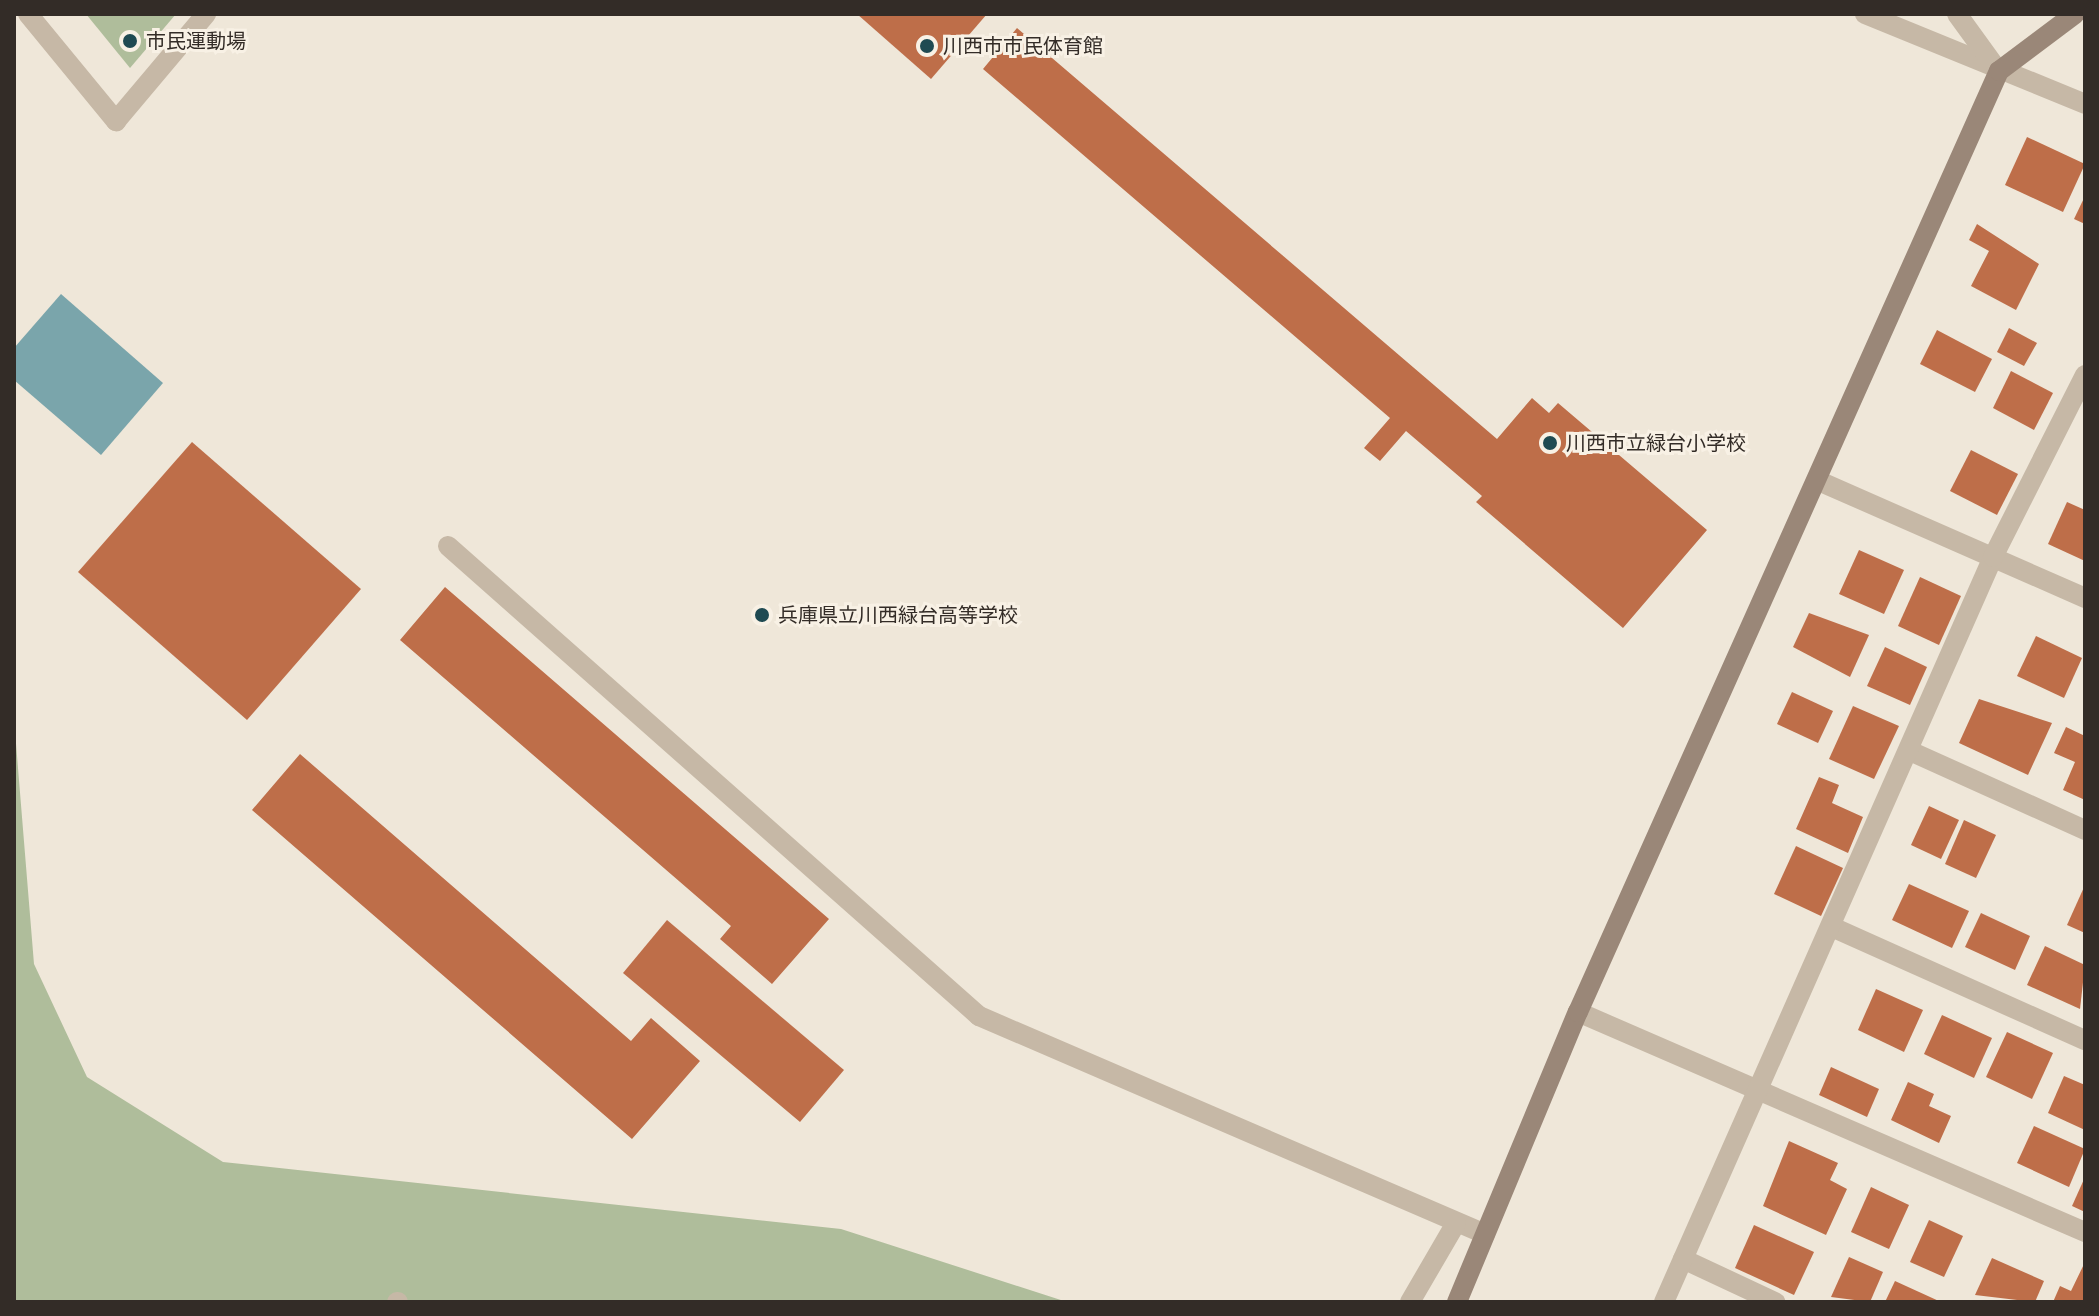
<!DOCTYPE html>
<meta charset="utf-8">
<style>
body{margin:0}
#map{position:relative;width:2099px;height:1316px;overflow:hidden;background:#efe7d9;font-family:"Nunito Sans","Noto Sans JP",sans-serif}
div>[style]{position:absolute}
[style*='--x']{left:calc(var(--x)*1px);top:calc(var(--y)*1px);width:calc(var(--w)*1px);rotate:calc(var(--a)*1deg)}
.green>*{inset:0;background:#afbd9b}
.water>*{inset:0;background:#7aa5ab}
.building>*{inset:0;background:#be6e49}
.lane>*{height:20px;margin:-10px;padding:0 10px;transform-origin:10px;border-radius:10px;background:#c6b8a6}
.street>*{height:20px;margin:-10px;padding:0 10px;transform-origin:10px;border-radius:10px;background:#c6b8a6}
.secondary>*{height:20px;margin:-10px;padding:0 10px;transform-origin:10px;border-radius:10px;background:#9a8778}
.dots>*{width:22px;height:22px;translate:-50% -50%;box-sizing:border-box;border:4px solid #f8f1e5;border-radius:50%}
span{translate:-50% -50%;white-space:nowrap;text-align:center;line-height:1.15;-webkit-text-stroke:6px #f8f1e5;paint-order:stroke}
.poi-label{font-size:20px;color:#332c27}
.left{translate:0 -50%;text-align:left}
.frame{position:absolute;inset:0;border:16px solid #332c27;pointer-events:none}
</style>
<div id="map">
<div class="green">
<div style="clip-path:polygon(86px 14px,176px 14px,130px 68px)"></div>
<div style="clip-path:polygon(14px 719px,34px 964px,87px 1077px,223px 1162px,841px 1229px,1067px 1302px,14px 1302px)"></div>
</div>
<div class="water">
<div style="clip-path:polygon(61px 294px,163px 383px,101px 455px,14px 380px,14px 348px)"></div>
</div>
<div class="building">
<div style="clip-path:polygon(857px 14px,987px 14px,931px 79px)"></div>
<div style="clip-path:polygon(1017px 28px,1497px 439px,1532px 398px,1549px 413px,1558px 403px,1707px 530px,1623px 628px,1476px 502px,1482px 496px,1406px 431px,1380px 461px,1364px 448px,1390px 418px,983px 69px)"></div>
<div style="clip-path:polygon(2027px 137px,2085px 164px,2063px 212px,2005px 185px)"></div>
<div style="clip-path:polygon(2085px 196px,2085px 224px,2074px 219px)"></div>
<div style="clip-path:polygon(1977px 224px,2039px 264px,2016px 310px,1971px 286px,1989px 251px,1969px 240px)"></div>
<div style="clip-path:polygon(2009px 328px,2037px 343px,2024px 366px,1997px 352px)"></div>
<div style="clip-path:polygon(1937px 330px,1992px 359px,1975px 392px,1920px 364px)"></div>
<div style="clip-path:polygon(2011px 371px,2053px 393px,2034px 430px,1993px 408px)"></div>
<div style="clip-path:polygon(192px 442px,361px 589px,247px 720px,78px 572px)"></div>
<div style="clip-path:polygon(1971px 450px,2018px 474px,1997px 515px,1950px 491px)"></div>
<div style="clip-path:polygon(2067px 502px,2085px 510px,2085px 561px,2048px 544px)"></div>
<div style="clip-path:polygon(1859px 550px,1904px 570px,1884px 614px,1839px 594px)"></div>
<div style="clip-path:polygon(1920px 577px,1961px 596px,1939px 645px,1898px 626px)"></div>
<div style="clip-path:polygon(445px 587px,829px 919px,772px 984px,720px 939px,731px 926px,400px 640px)"></div>
<div style="clip-path:polygon(1809px 613px,1869px 635px,1850px 677px,1793px 647px)"></div>
<div style="clip-path:polygon(2036px 636px,2082px 658px,2064px 698px,2017px 676px)"></div>
<div style="clip-path:polygon(1885px 647px,1927px 667px,1910px 705px,1867px 686px)"></div>
<div style="clip-path:polygon(1792px 692px,1833px 711px,1818px 743px,1777px 724px)"></div>
<div style="clip-path:polygon(1979px 699px,2052px 723px,2028px 775px,1959px 743px)"></div>
<div style="clip-path:polygon(1853px 706px,1899px 726px,1874px 779px,1829px 759px)"></div>
<div style="clip-path:polygon(2066px 727px,2085px 736px,2085px 800px,2063px 790px,2075px 762px,2054px 753px)"></div>
<div style="clip-path:polygon(300px 754px,631px 1041px,651px 1018px,700px 1061px,632px 1139px,252px 810px)"></div>
<div style="clip-path:polygon(1819px 777px,1839px 785px,1832px 803px,1863px 817px,1848px 853px,1796px 829px)"></div>
<div style="clip-path:polygon(1929px 806px,1959px 820px,1941px 859px,1911px 845px)"></div>
<div style="clip-path:polygon(1964px 820px,1996px 835px,1976px 878px,1945px 864px)"></div>
<div style="clip-path:polygon(1796px 846px,1843px 868px,1821px 916px,1774px 894px)"></div>
<div style="clip-path:polygon(1909px 884px,1969px 911px,1952px 948px,1892px 920px)"></div>
<div style="clip-path:polygon(2085px 885px,2085px 933px,2067px 925px)"></div>
<div style="clip-path:polygon(1981px 913px,2030px 936px,2015px 970px,1965px 947px)"></div>
<div style="clip-path:polygon(667px 920px,844px 1070px,800px 1122px,623px 973px)"></div>
<div style="clip-path:polygon(2045px 946px,2085px 965px,2080px 1009px,2027px 985px)"></div>
<div style="clip-path:polygon(1876px 989px,1923px 1010px,1904px 1052px,1858px 1030px)"></div>
<div style="clip-path:polygon(1942px 1015px,1992px 1038px,1974px 1078px,1924px 1054px)"></div>
<div style="clip-path:polygon(2007px 1032px,2053px 1053px,2032px 1099px,1986px 1077px)"></div>
<div style="clip-path:polygon(1831px 1067px,1879px 1089px,1867px 1117px,1819px 1095px)"></div>
<div style="clip-path:polygon(2064px 1076px,2085px 1085px,2085px 1130px,2048px 1113px)"></div>
<div style="clip-path:polygon(1908px 1082px,1934px 1094px,1929px 1106px,1951px 1116px,1939px 1143px,1891px 1120px)"></div>
<div style="clip-path:polygon(2034px 1126px,2085px 1149px,2069px 1187px,2017px 1163px)"></div>
<div style="clip-path:polygon(1789px 1141px,1838px 1163px,1830px 1180px,1847px 1189px,1826px 1235px,1763px 1206px)"></div>
<div style="clip-path:polygon(2085px 1177px,2085px 1212px,2072px 1206px)"></div>
<div style="clip-path:polygon(1871px 1187px,1909px 1205px,1889px 1249px,1851px 1232px)"></div>
<div style="clip-path:polygon(1929px 1220px,1963px 1236px,1944px 1277px,1910px 1262px)"></div>
<div style="clip-path:polygon(1754px 1225px,1814px 1252px,1794px 1295px,1735px 1268px)"></div>
<div style="clip-path:polygon(1849px 1257px,1883px 1272px,1870px 1302px,1831px 1297px)"></div>
<div style="clip-path:polygon(1992px 1258px,2044px 1281px,2035px 1302px,1975px 1295px)"></div>
<div style="clip-path:polygon(2085px 1262px,2085px 1302px,2053px 1302px,2060px 1286px,2071px 1291px)"></div>
<div style="clip-path:polygon(1895px 1281px,1941px 1302px,1885px 1302px)"></div>
</div>
<div class="lane">
<div style="--x:448;--y:546;--w:709;--a:41.51"></div>
<div style="--x:979;--y:1016;--w:551;--a:23.31"></div>
<div style="--x:397;--y:1302;--w:1;--a:0"></div>
<div style="--x:1410;--y:1302;--w:91;--a:-59.8"></div>
</div>
<div class="street">
<div style="--x:28;--y:14;--w:139;--a:50.6"></div>
<div style="--x:116;--y:121;--w:140;--a:-49.9"></div>
<div style="--x:1865;--y:14;--w:238;--a:22.2"></div>
<div style="--x:1957;--y:14;--w:68;--a:54"></div>
<div style="--x:1821;--y:482;--w:288;--a:23.7"></div>
<div style="--x:1910;--y:751;--w:192;--a:24.3"></div>
<div style="--x:1832;--y:927;--w:277;--a:24.1"></div>
<div style="--x:1578;--y:1012;--w:553;--a:23.46"></div>
<div style="--x:1683;--y:1259;--w:102;--a:25.1"></div>
<div style="--x:1664;--y:1302;--w:814;--a:-66.17"></div>
<div style="--x:1993;--y:557;--w:204;--a:-63.2"></div>
</div>
<div class="secondary">
<div style="--x:1457;--y:1302;--w:314;--a:-67.4"></div>
<div style="--x:1578;--y:1012;--w:1031;--a:-65.9"></div>
<div style="--x:1999;--y:71;--w:95;--a:-36.9"></div>
</div>
<div class="dots">
<div style="left:130px;top:41px;background:#1f4a52"></div>
<div style="left:927px;top:46px;background:#1f4a52"></div>
<div style="left:1550px;top:443px;background:#1f4a52"></div>
<div style="left:762px;top:615px;background:#1f4a52"></div>
</div>
<div class="poi-label">
<span class="left" style="left:146px;top:41px">市民運動場</span>
<span class="left" style="left:943px;top:46px">川西市市民体育館</span>
<span class="left" style="left:1566px;top:443px">川西市立緑台小学校</span>
<span class="left" style="left:778px;top:615px">兵庫県立川西緑台高等学校</span>
</div>
<div class="frame"></div>
</div>
